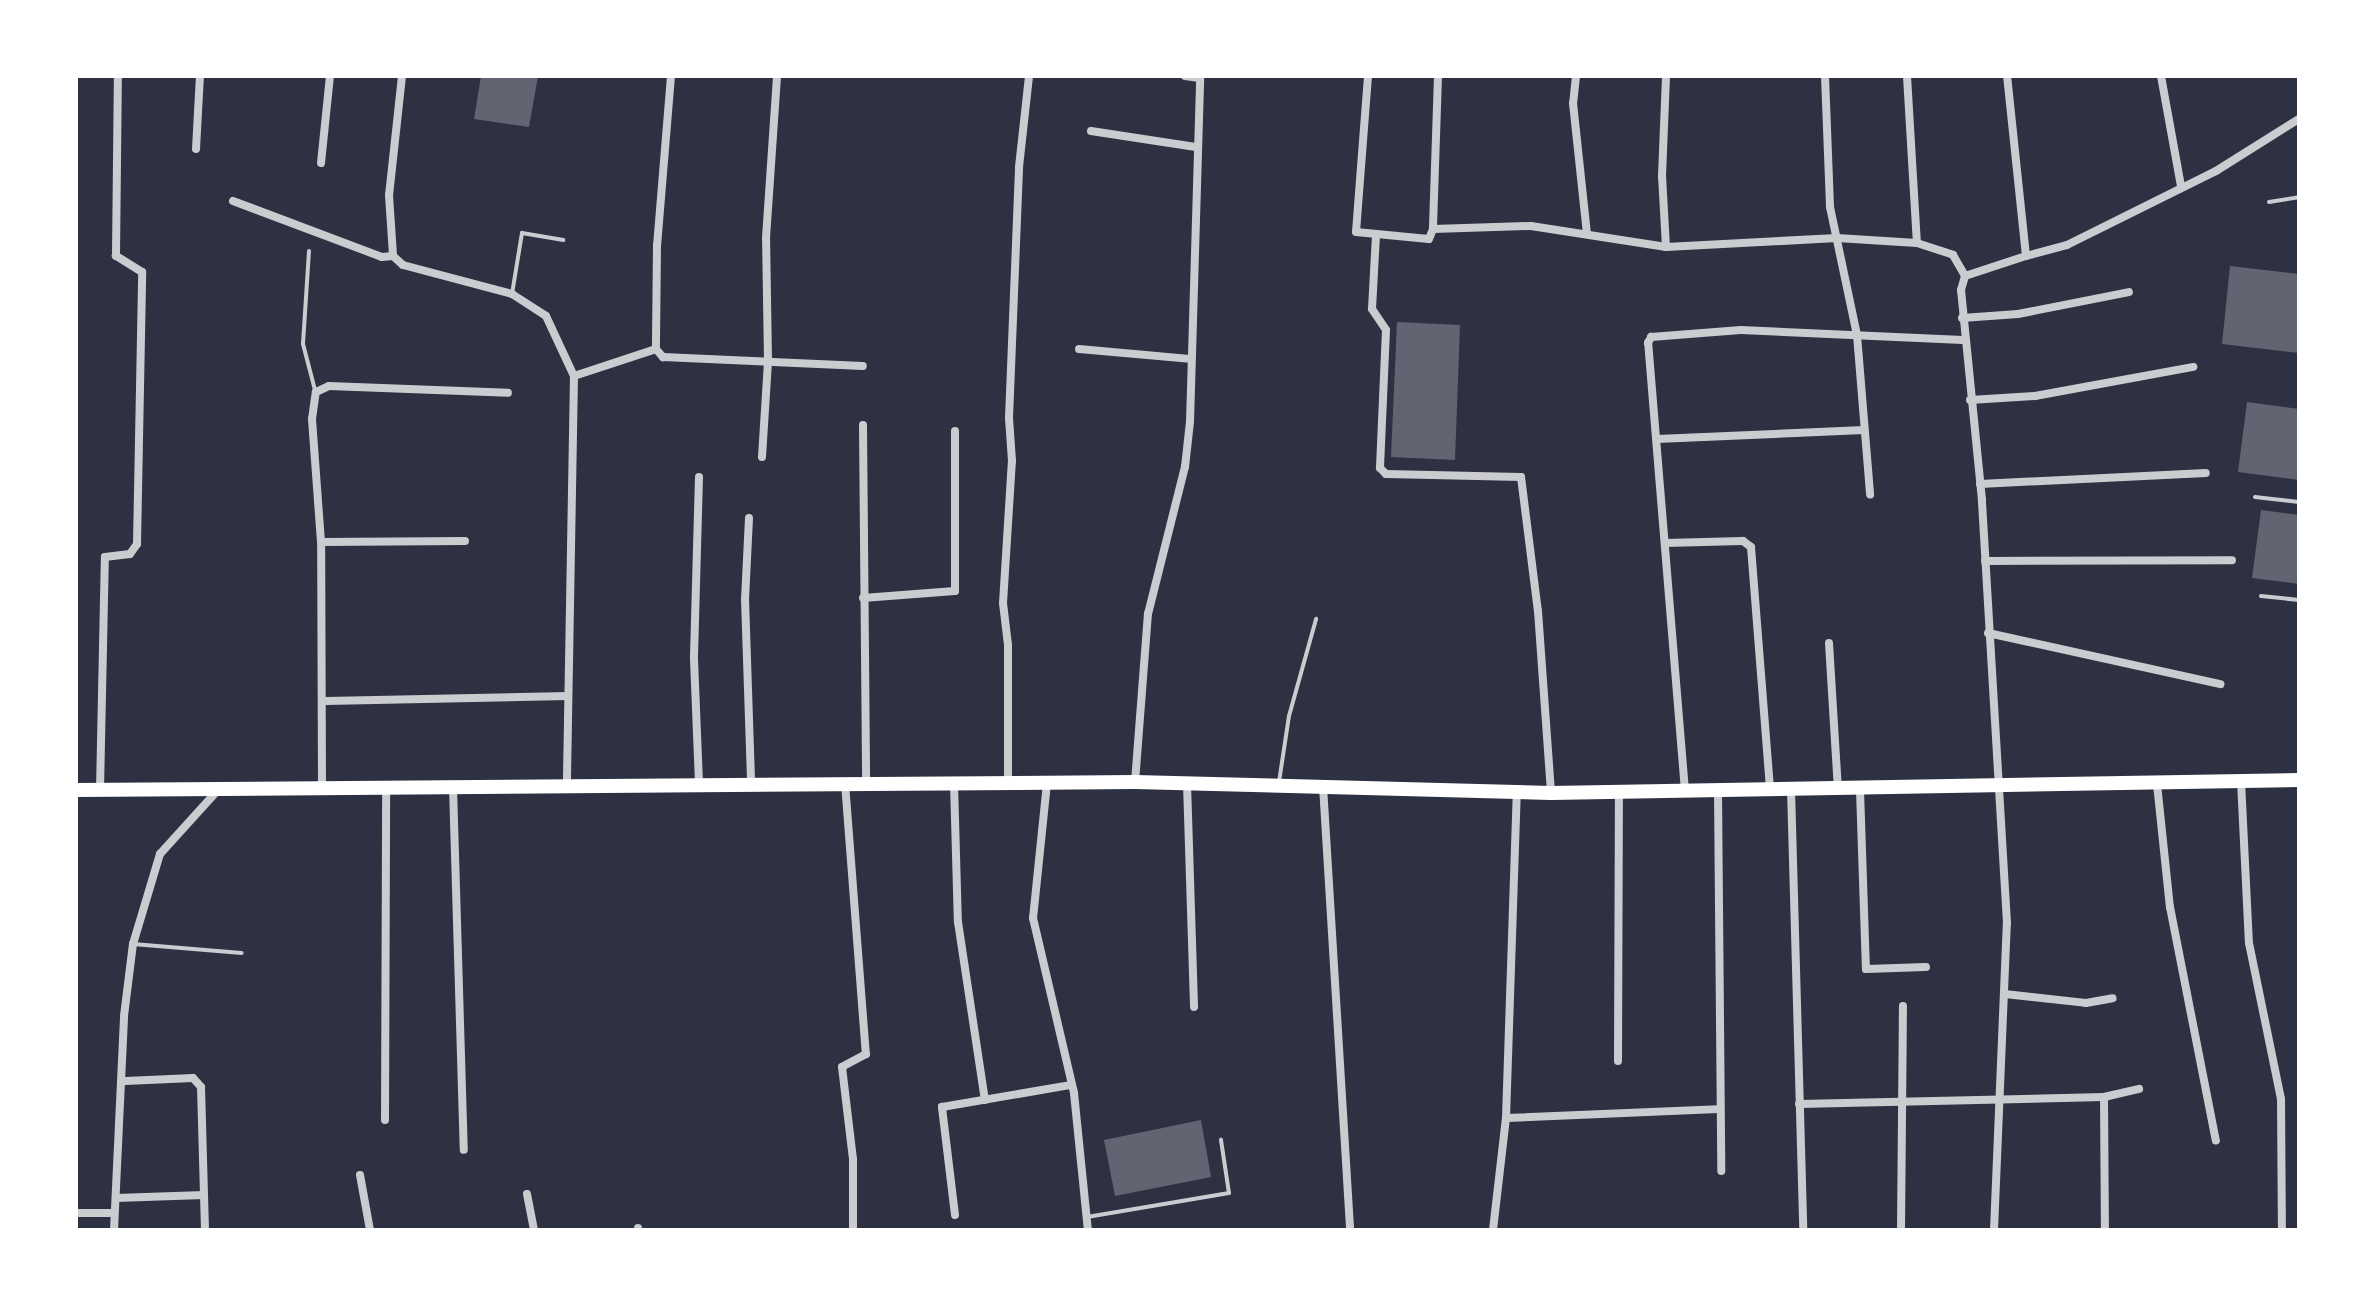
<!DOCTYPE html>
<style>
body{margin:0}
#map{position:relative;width:2375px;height:1306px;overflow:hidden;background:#2d3142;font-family:"IBM Plex Serif",serif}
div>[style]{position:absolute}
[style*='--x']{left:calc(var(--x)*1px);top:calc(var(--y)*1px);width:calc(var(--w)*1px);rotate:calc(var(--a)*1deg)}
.building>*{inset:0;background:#626471}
.service>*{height:4px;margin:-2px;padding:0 2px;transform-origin:2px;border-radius:2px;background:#caccd0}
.minor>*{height:8px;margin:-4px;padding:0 4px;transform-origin:4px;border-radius:4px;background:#caccd0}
.trunk>*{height:14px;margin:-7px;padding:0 7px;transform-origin:7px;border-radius:7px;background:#fff}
span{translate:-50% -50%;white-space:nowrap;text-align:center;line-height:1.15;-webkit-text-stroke:8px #fff;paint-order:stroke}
.frame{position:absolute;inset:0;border:78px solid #fff;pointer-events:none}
</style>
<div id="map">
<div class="building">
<div style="clip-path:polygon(481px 76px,538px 76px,529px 127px,474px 119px)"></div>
<div style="clip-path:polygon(2230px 266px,2299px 274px,2299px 353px,2222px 344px)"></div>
<div style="clip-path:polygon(1397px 322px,1460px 325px,1455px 460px,1391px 457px)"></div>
<div style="clip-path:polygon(2247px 402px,2299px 409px,2299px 480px,2238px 472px)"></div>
<div style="clip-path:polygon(2261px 510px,2299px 515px,2299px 584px,2252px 578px)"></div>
<div style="clip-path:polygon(1201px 1120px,1211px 1177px,1115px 1196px,1104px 1140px)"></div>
</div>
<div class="service">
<div style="--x:2269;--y:202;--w:30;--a:-9"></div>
<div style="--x:309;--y:251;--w:93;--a:93.7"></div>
<div style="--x:303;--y:344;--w:48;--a:75.4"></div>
<div style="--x:512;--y:294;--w:62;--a:-80.7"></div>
<div style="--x:522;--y:233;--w:42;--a:9.7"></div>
<div style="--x:2255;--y:497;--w:44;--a:6.5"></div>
<div style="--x:2261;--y:596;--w:38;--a:6"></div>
<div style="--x:1279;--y:782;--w:67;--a:-81.4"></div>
<div style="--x:1289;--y:716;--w:101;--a:-74.4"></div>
<div style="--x:133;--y:944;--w:109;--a:4.7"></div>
<div style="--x:1087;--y:1217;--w:144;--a:-9.6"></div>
<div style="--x:1229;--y:1193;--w:54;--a:-98.6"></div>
</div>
<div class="minor">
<div style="--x:402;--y:76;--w:120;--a:96.2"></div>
<div style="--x:389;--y:195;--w:61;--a:86.2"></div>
<div style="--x:393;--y:256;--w:13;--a:42"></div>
<div style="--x:403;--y:265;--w:113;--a:14.9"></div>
<div style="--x:512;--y:294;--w:40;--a:32.9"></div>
<div style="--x:546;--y:316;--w:66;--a:65"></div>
<div style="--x:574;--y:376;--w:410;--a:91"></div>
<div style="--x:671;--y:76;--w:170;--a:94.7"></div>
<div style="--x:657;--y:245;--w:104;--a:90.6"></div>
<div style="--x:656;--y:349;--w:11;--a:49"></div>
<div style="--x:663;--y:357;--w:200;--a:2.6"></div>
<div style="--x:1185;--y:76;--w:15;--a:8"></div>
<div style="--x:1368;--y:76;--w:156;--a:94.4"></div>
<div style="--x:1356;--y:232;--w:73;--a:5.5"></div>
<div style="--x:1429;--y:239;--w:11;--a:-68"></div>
<div style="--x:1438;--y:76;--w:153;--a:91.9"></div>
<div style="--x:1433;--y:229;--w:98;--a:-1.8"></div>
<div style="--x:1531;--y:226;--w:137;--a:8.8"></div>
<div style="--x:1666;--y:247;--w:171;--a:-3"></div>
<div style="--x:1837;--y:238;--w:80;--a:3.6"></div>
<div style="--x:1917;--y:243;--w:38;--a:18"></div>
<div style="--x:1953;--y:255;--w:24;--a:60"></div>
<div style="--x:1576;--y:76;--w:27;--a:96"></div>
<div style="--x:1573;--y:103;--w:131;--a:83.9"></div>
<div style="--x:1825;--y:76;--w:131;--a:87.8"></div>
<div style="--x:1830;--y:207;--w:131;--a:78.1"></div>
<div style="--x:1857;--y:335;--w:160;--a:85.3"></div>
<div style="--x:1907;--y:76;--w:167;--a:86.6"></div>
<div style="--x:2161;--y:76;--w:112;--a:79.7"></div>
<div style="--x:1091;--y:131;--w:106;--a:8.7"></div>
<div style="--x:196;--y:149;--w:73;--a:-86.9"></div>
<div style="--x:321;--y:163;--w:87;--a:-84.1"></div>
<div style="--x:233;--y:201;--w:159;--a:20.6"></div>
<div style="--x:382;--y:257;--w:11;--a:-5"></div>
<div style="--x:1376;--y:235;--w:74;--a:93.1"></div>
<div style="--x:1372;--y:309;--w:25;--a:56"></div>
<div style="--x:1386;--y:330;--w:138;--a:92.5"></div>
<div style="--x:1380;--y:468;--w:8;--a:45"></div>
<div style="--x:1386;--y:474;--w:135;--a:1.3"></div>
<div style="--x:1521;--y:477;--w:135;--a:82.8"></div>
<div style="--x:1538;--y:611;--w:182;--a:85.9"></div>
<div style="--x:1666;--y:247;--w:71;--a:-93.2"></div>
<div style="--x:1662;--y:176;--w:100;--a:-87.7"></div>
<div style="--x:2026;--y:256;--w:42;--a:-15"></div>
<div style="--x:2067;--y:245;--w:166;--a:-26.4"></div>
<div style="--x:2216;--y:171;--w:98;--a:-32.1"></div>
<div style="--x:1962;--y:318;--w:56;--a:-4.1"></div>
<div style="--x:2018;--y:314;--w:113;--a:-11.2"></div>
<div style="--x:1079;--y:349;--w:111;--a:5.1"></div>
<div style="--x:574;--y:376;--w:86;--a:-18.2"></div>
<div style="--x:1970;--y:400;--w:65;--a:-3.5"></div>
<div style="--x:2035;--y:396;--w:161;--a:-10.4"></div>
<div style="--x:863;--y:425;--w:357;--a:89.5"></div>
<div style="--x:1657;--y:439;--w:207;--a:-2.5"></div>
<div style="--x:762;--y:457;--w:96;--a:-86.4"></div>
<div style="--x:768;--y:361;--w:123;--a:-90.9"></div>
<div style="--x:766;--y:238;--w:162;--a:-86.1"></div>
<div style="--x:699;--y:477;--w:182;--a:91.6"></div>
<div style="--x:694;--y:659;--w:124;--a:87.7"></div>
<div style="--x:1980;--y:484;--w:226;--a:-2.8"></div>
<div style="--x:749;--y:518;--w:81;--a:92.8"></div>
<div style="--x:745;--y:599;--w:184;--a:88.1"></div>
<div style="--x:321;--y:542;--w:144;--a:-0.4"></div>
<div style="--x:1665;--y:543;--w:78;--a:-1.5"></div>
<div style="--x:1743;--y:541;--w:10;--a:37"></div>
<div style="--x:1751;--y:547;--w:244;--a:85.5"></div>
<div style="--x:1985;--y:561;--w:247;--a:-0.2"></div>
<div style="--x:863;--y:598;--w:92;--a:-4.4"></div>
<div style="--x:955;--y:591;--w:160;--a:-90"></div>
<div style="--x:1988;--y:633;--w:238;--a:12.4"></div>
<div style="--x:1829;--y:643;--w:147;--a:86.5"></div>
<div style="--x:326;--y:701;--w:242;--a:-1.2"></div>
<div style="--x:2241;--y:781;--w:162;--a:87.2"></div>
<div style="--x:2249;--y:943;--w:159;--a:78.4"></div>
<div style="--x:2281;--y:1099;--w:131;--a:89.6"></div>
<div style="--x:1135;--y:782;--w:169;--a:-85.6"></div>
<div style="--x:1148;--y:614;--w:152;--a:-75.9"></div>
<div style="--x:1185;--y:467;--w:45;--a:-83.7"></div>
<div style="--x:1190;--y:422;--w:346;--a:-88.3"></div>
<div style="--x:845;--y:783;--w:272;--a:85.6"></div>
<div style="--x:866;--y:1054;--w:27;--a:152"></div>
<div style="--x:842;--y:1067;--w:93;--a:83.2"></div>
<div style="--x:853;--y:1159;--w:71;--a:90"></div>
<div style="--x:954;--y:783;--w:139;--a:88.4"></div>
<div style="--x:958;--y:922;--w:180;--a:81.4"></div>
<div style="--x:1008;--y:783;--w:138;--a:-90"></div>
<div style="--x:1008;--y:645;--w:42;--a:-96.8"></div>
<div style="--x:1003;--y:603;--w:142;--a:-86.4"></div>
<div style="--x:1012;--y:461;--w:43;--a:-94"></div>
<div style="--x:1009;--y:418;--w:251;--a:-87.7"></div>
<div style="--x:1019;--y:167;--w:92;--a:-83.7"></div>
<div style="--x:1047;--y:783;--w:136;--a:95.9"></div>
<div style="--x:1033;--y:918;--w:180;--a:76.8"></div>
<div style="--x:1074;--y:1093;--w:138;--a:84.2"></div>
<div style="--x:1187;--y:783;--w:224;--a:88.2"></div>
<div style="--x:2157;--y:784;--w:124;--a:84"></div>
<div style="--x:2170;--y:907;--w:238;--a:78.9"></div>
<div style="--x:1323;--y:786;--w:445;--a:86.5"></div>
<div style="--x:322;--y:787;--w:245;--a:-90.2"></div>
<div style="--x:321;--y:542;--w:123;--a:-94.2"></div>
<div style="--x:312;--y:419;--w:27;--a:-82"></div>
<div style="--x:316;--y:392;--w:14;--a:-25"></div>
<div style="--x:329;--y:386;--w:179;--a:2.2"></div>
<div style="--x:453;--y:787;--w:363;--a:88.3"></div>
<div style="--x:1791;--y:789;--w:441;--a:88.4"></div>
<div style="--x:100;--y:790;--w:233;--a:-88.8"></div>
<div style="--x:105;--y:557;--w:25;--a:-7"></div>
<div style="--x:130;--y:554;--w:12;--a:-55"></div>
<div style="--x:137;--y:544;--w:272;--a:-88.9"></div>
<div style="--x:142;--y:272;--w:31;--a:-148"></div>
<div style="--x:116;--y:256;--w:180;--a:-89.4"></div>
<div style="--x:1860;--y:790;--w:179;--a:88.1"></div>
<div style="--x:1866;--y:969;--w:60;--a:-1.9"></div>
<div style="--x:1685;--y:791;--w:450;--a:-94.7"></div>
<div style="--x:1648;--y:343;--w:7;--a:-63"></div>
<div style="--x:1651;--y:337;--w:90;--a:-4.4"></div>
<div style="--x:1741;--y:330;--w:222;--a:2.6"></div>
<div style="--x:1718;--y:791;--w:380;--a:89.5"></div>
<div style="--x:2005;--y:994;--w:81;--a:6.3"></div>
<div style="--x:2086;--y:1003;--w:27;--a:-10"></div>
<div style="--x:1618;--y:1061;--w:268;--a:-89.8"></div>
<div style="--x:125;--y:1081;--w:68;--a:-2.5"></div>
<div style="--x:193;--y:1078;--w:12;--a:48"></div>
<div style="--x:201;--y:1087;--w:143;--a:88.4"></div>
<div style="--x:2104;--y:1097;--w:133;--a:89.6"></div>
<div style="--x:1799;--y:1104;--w:305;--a:-1.3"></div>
<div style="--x:2104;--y:1097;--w:36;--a:-13"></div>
<div style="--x:1506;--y:1118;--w:212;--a:-2.4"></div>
<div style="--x:385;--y:1120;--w:332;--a:-89.8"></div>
<div style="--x:360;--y:1175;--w:56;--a:79.7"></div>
<div style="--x:527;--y:1194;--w:37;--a:79"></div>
<div style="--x:116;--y:1198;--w:88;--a:-2"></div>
<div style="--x:76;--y:1213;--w:37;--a:0"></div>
<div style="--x:955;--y:1215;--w:109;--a:-96.9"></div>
<div style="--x:942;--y:1107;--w:131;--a:-9.7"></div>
<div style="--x:638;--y:1228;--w:2;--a:90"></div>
<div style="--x:114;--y:1230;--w:214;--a:-87.3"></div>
<div style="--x:124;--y:1016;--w:73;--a:-82.9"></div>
<div style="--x:133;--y:944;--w:94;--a:-73.3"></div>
<div style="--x:160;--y:854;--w:86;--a:-47.8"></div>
<div style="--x:1493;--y:1230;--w:113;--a:-83.4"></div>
<div style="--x:1506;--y:1118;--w:325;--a:-88.1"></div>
<div style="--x:1901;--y:1230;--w:224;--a:-89.5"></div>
<div style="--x:1994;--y:1230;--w:307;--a:-87.6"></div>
<div style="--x:2007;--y:923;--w:424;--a:-93.4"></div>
<div style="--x:1982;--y:500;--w:211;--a:-95.7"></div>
<div style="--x:1961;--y:290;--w:15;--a:-74"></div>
<div style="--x:1965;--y:276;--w:64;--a:-18.2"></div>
<div style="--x:2026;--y:256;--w:181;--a:-96"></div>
</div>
<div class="trunk">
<div style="--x:76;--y:790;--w:1059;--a:-0.43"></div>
<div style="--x:1135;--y:782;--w:416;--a:1.5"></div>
<div style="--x:1551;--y:793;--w:748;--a:-1"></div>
</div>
<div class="frame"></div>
</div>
